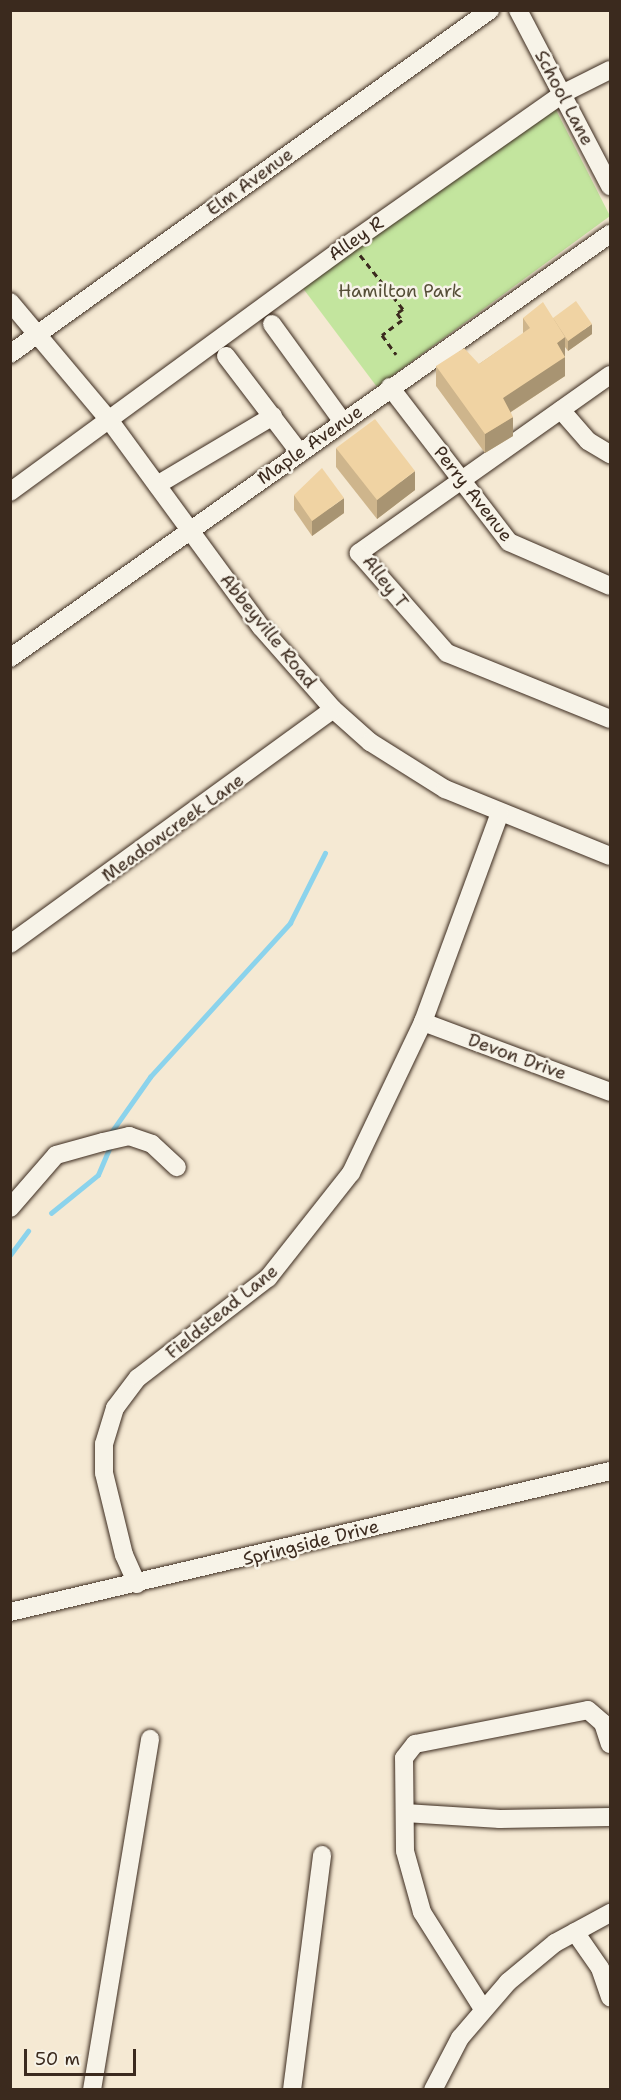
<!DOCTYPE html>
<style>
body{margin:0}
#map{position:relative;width:621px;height:2100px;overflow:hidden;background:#f5e9d3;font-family:"Shantell Sans",sans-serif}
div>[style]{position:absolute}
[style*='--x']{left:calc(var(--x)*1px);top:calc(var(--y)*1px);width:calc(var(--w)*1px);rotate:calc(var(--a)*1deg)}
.green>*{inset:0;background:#c3e59e}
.stream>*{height:4.5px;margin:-2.25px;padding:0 2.25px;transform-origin:2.25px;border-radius:2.25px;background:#8bd3ec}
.path>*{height:3px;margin-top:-1.5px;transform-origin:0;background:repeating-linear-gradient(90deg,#3b2a1e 0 6px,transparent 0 10.5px)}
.roads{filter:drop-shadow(0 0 2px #3b2a1e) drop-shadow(0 0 2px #3b2a1e)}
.minor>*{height:18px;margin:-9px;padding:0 9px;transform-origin:9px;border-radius:9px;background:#f7f3e8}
.wall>*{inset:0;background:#ceb58c}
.shaded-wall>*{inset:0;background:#a89472}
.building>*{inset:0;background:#f0d3a3}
span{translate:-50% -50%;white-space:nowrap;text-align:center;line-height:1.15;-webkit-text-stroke:5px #f7f3e8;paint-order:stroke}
.street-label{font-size:18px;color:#3b2a1e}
.park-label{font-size:18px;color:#564f38}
.frame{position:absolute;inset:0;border:12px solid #3b2a1e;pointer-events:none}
.scale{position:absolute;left:24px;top:2049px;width:112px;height:27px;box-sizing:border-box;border:3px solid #3b2a1e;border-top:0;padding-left:8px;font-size:18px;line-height:21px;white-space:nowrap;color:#3b2a1e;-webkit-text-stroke:4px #f7f3e8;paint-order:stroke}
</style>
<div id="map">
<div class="green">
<div style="clip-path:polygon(553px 104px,610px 216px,377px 387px,299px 283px)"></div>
</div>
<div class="stream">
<div style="--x:110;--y:1134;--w:70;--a:-54.9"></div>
<div style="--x:150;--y:1077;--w:208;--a:-47.7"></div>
<div style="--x:290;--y:923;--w:78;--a:-63.4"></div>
<div style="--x:51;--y:1213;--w:60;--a:-39"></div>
<div style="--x:98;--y:1175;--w:30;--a:-67"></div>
<div style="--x:10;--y:1255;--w:30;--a:-53"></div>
</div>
<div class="path">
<div style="--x:360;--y:255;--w:69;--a:51.5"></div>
<div style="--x:403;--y:309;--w:7;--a:146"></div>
<div style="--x:397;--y:313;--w:9;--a:54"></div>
<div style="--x:402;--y:320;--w:25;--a:143"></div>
<div style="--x:382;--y:335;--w:24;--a:54"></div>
</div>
<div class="roads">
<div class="minor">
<div style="--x:518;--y:10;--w:199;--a:62.4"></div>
<div style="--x:10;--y:302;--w:155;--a:50"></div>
<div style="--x:110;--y:421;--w:255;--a:53.8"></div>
<div style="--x:261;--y:627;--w:109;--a:48.7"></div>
<div style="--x:333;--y:709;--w:50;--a:41.7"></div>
<div style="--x:370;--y:742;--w:89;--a:32.1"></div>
<div style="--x:445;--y:789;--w:178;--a:22.1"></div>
<div style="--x:272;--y:324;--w:121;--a:54.1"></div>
<div style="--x:10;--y:354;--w:591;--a:-35.63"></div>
<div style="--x:226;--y:356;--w:122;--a:52.7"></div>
<div style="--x:610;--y:375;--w:308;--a:144.7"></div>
<div style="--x:359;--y:553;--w:133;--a:48.7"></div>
<div style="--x:447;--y:653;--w:176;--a:22"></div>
<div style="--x:390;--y:387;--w:195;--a:52.5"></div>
<div style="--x:509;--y:542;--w:110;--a:23.5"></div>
<div style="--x:561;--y:410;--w:41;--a:48.9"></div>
<div style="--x:588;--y:441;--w:26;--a:31"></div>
<div style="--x:157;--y:485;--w:135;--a:-30.7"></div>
<div style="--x:10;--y:492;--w:416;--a:-36.2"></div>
<div style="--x:346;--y:246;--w:264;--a:-35.1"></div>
<div style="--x:562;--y:94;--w:54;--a:-26.6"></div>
<div style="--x:10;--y:658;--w:735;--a:-35.25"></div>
<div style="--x:10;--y:944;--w:399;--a:-36"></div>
<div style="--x:423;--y:1022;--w:200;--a:20.5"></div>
<div style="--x:10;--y:1208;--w:70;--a:-49"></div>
<div style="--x:56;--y:1155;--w:49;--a:-15.5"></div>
<div style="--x:103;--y:1142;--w:27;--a:-13"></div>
<div style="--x:129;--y:1136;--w:24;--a:19"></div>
<div style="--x:152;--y:1144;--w:34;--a:43"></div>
<div style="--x:137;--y:1584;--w:32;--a:-114"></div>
<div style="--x:124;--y:1555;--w:84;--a:-103.7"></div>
<div style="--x:104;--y:1473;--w:29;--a:-90"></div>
<div style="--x:104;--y:1444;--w:38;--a:-73"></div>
<div style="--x:115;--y:1408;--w:38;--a:-53"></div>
<div style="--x:138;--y:1378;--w:164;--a:-37.6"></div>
<div style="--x:268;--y:1278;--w:134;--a:-51.7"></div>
<div style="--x:351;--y:1173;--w:167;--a:-64.5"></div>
<div style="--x:423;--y:1022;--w:221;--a:-69.8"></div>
<div style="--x:10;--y:1612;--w:616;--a:-13.22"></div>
<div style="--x:405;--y:1813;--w:95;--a:3.6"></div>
<div style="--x:500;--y:1819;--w:110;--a:-1"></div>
<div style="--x:575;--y:1932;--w:44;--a:55.2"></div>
<div style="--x:600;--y:1968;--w:31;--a:71"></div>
<div style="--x:483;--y:2009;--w:115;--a:-122.2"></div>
<div style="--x:422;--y:1912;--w:63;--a:-105.6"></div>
<div style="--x:405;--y:1851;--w:93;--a:-90.6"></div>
<div style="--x:404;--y:1758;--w:18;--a:-52"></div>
<div style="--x:415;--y:1744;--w:176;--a:-11.1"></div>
<div style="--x:588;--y:1710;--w:20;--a:41"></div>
<div style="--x:603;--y:1723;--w:22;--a:72"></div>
<div style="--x:92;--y:2090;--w:356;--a:-80.6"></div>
<div style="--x:292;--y:2090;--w:237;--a:-82.7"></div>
<div style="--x:433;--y:2090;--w:59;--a:-62.6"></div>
<div style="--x:460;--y:2038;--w:74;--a:-49.4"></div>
<div style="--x:508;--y:1982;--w:61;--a:-39.7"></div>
<div style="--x:555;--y:1943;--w:63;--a:-28.6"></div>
</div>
</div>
<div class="wall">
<div style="clip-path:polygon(523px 318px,553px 318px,592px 334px,568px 351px,565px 347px,565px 376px,511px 412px,513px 436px,485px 453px,436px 386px,436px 366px,479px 364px,523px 334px)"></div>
<div style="clip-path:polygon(336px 448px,415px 490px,377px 519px,336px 467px)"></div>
<div style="clip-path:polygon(294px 495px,344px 513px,312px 536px,294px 510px)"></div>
</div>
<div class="shaded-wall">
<div style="clip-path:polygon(592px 324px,592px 334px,568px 351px,568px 341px)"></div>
<div style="clip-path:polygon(565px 337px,565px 356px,561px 360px,565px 357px,565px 376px,503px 417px,503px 398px,557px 343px)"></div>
<div style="clip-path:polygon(513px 417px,513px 436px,485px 453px,485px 434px)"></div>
<div style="clip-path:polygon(415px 471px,415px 490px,377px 519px,377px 500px)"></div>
<div style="clip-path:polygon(344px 498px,344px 513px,312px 536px,312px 521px)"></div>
</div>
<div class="building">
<div style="clip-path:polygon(576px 301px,592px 324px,568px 341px,553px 318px)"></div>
<div style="clip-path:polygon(543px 302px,565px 337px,557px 343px,565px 357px,503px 398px,513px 417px,485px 434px,436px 366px,464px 348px,479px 364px,530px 328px,523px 318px)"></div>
<div style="clip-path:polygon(375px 419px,415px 471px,377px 500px,336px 448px)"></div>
<div style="clip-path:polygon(322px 468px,344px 498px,312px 521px,294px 495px)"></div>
</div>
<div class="street-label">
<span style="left:564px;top:98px;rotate:62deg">School Lane</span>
<span style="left:250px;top:182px;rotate:-36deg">Elm Avenue</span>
<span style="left:356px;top:239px;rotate:-35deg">Alley R</span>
<span style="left:310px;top:445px;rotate:-35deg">Maple Avenue</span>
<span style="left:473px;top:494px;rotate:52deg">Perry Avenue</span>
<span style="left:385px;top:582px;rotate:52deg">Alley T</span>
<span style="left:268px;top:631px;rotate:51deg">Abbeyville Road</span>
<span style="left:173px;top:828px;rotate:-36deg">Meadowcreek Lane</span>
<span style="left:517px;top:1057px;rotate:20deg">Devon Drive</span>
<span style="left:222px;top:1312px;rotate:-39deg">Fieldstead Lane</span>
<span style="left:311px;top:1543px;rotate:-14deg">Springside Drive</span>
</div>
<div class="park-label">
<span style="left:400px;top:291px">Hamilton Park</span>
</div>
<div class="frame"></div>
<div class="scale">50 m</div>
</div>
